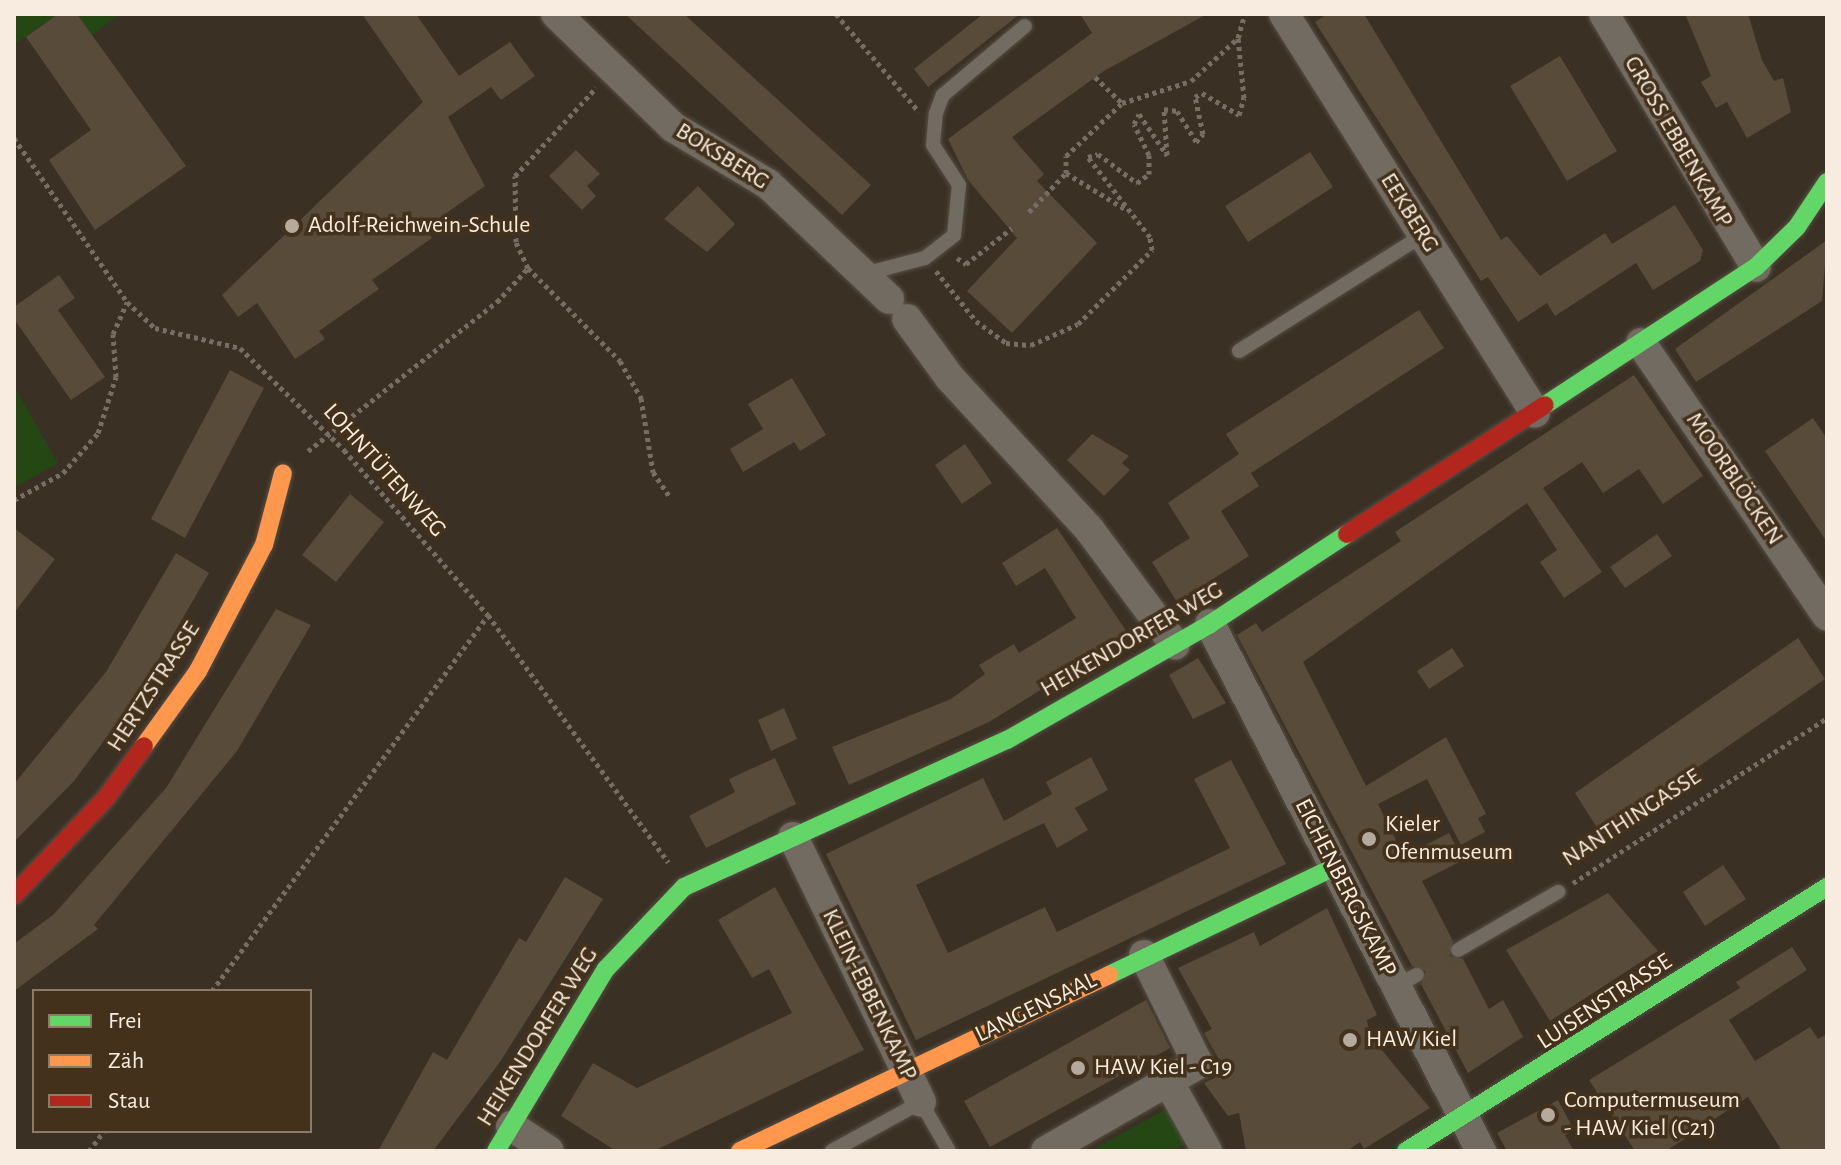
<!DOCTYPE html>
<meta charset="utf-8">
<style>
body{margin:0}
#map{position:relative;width:1841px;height:1165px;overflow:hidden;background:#3a3024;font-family:"Alegreya Sans",sans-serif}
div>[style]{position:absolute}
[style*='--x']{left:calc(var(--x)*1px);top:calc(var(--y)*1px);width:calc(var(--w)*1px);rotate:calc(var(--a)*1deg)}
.green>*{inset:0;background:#244713}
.building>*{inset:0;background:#584b39}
.path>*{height:5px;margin-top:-2.5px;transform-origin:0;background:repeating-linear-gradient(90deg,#766d65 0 4px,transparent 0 8px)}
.roads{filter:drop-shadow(0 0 2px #574e44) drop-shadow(0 0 2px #574e44)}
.lane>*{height:14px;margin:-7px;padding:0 7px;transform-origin:7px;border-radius:7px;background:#726b61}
.street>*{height:30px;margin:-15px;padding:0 15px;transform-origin:15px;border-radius:15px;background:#726b61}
.fast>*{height:18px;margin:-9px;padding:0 9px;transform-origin:9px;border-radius:9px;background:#63d668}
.slow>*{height:18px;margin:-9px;padding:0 9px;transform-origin:9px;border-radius:9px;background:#ff974d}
.jam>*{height:18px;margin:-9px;padding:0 9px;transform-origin:9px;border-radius:9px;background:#b3261e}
.dots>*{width:22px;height:22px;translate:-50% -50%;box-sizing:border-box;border:4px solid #43311b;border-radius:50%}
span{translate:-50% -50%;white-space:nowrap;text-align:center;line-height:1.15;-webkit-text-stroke:7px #43311b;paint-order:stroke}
.street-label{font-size:24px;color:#f7ecdf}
.poi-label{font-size:24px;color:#f7ecdf}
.left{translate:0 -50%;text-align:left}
.frame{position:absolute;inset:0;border:16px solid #f7ecdf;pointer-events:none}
.legend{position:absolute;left:32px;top:989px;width:280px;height:144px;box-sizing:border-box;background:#43311b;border:2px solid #8b7c69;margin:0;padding:10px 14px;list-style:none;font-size:24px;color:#f7ecdf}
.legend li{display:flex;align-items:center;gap:16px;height:40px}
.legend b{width:40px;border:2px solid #8b7c69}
</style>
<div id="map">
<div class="green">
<div style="clip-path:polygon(14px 14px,58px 14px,14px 45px)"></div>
<div style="clip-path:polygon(77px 14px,121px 14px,92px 35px)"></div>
<div style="clip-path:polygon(14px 386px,58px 463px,14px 488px)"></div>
<div style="clip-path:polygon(1170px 1107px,1188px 1142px,1172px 1151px,1090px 1151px)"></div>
</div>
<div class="building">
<div style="clip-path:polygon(58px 14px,77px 14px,186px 166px,95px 230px,49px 160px,91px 130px,26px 37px)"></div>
<div style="clip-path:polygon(362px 14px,416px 14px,459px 76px,510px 42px,535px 76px,501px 100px,491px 87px,448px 117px,485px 186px,425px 228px,432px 238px,372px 280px,379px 289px,319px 331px,325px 339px,295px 359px,257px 303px,238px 317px,222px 295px,423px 102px)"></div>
<div style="clip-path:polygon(625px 14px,684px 14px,871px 185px,842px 215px)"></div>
<div style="clip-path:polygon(983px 14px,1020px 14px,928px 87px,914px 69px)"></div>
<div style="clip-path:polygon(1080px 14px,1207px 14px,1104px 71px,1012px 137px,1044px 174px,1037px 181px,1097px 243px,1012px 333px,967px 291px,1017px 238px,968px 180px,948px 139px,1092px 33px)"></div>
<div style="clip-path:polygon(1327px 14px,1364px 14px,1501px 240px,1507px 236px,1540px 276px,1605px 233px,1612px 244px,1675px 205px,1703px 250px,1700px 261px,1653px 290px,1636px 263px,1555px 316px,1547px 303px,1518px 322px,1488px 277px,1481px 281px,1315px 22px)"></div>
<div style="clip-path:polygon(1685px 14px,1748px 14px,1762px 60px,1774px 81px,1783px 78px,1791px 112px,1747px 138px,1727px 102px,1716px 108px,1701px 82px,1711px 76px)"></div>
<div style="clip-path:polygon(1560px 56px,1617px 151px,1567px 181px,1510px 86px)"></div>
<div style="clip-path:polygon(576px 150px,600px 174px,587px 186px,596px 196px,582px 210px,549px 176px)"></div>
<div style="clip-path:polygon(1310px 152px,1333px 187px,1248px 242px,1225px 206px)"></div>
<div style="clip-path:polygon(698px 186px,735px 224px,707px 252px,664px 219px)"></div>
<div style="clip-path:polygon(1827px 240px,1822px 301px,1696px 382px,1675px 349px)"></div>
<div style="clip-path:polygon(59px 275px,75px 298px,58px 310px,105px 377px,71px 400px,14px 319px,14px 307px)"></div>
<div style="clip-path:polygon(1419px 310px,1444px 348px,1251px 473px,1259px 486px,1221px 511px,1249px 556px,1177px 602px,1152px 562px,1190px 538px,1168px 503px,1239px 454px,1226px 434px)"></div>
<div style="clip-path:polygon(230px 370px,264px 388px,185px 538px,151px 519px)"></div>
<div style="clip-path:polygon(1634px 375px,1703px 476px,1663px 504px,1639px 469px,1603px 493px,1582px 462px,1543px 488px,1602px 572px,1564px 598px,1540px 562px,1557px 550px,1527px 503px,1303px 662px,1366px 786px,1446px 737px,1486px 814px,1478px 818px,1485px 832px,1461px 845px,1427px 779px,1378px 804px,1404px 856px,1449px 833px,1463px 860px,1422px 881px,1453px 941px,1450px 956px,1463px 959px,1489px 1009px,1503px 1000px,1523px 1037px,1468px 1073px,1421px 984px,1426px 971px,1412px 966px,1237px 635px,1256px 623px,1262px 632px,1401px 541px,1395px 532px)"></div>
<div style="clip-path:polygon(792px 378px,826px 435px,800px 451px,794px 442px,743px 472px,730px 449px,763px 429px,748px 404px)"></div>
<div style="clip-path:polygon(1813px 418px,1827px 439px,1827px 542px,1765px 451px)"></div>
<div style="clip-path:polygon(1092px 434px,1129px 456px,1122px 463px,1130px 470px,1104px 496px,1067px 460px)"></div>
<div style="clip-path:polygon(965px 444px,992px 483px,962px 504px,935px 465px)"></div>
<div style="clip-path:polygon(350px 494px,384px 522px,336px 582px,302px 555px)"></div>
<div style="clip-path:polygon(14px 528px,55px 559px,14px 613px)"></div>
<div style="clip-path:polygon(1057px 528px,1129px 635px,989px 722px,849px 785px,832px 747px,951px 699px,985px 674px,979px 665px,1014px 644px,1019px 653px,1076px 618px,1045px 568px,1016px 586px,1002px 563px)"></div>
<div style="clip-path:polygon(1657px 534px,1672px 556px,1625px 588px,1610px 567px)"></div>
<div style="clip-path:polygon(176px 553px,209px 573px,138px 695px,74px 781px,14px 842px,14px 784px,106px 672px)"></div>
<div style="clip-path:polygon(276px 609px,311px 625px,237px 751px,94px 925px,98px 929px,14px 991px,14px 944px,54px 914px,166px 788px)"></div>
<div style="clip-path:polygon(1798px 638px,1825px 679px,1601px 834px,1575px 793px)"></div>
<div style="clip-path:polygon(1452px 648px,1464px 666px,1429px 689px,1417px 671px)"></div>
<div style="clip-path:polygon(1198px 658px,1226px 703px,1193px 719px,1169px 675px)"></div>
<div style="clip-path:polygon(784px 708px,797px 739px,771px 751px,758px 720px)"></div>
<div style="clip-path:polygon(1091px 757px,1108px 790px,1075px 808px,1088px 830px,1057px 848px,1044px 823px,916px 885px,948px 953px,1045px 907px,1057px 932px,1230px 848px,1194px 779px,1231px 760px,1286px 864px,916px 1040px,826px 854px,983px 778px,1004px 821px,1052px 794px,1046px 782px)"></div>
<div style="clip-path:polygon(775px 758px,796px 804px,706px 848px,689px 816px,735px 792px,729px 779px)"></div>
<div style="clip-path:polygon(1723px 865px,1746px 899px,1705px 926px,1683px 892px)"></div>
<div style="clip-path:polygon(565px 877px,603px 899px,500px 1062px,433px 1151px,378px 1151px,433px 1052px,447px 1060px,519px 938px,526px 942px)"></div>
<div style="clip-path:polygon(775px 887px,864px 1050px,654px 1151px,616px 1151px,561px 1116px,593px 1063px,637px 1088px,792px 1013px,769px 969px,752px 978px,718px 920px)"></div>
<div style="clip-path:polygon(1608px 893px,1658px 951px,1550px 1021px,1506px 950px)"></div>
<div style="clip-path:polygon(1327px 908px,1377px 1015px,1367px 1020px,1370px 1036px,1430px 1108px,1364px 1149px,1360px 1142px,1347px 1151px,1246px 1151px,1239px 1113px,1228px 1116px,1204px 1083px,1226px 1072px,1204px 1033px,1212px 1029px,1178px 968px,1254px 932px,1260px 946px)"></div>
<div style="clip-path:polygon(1792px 947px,1807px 970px,1729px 1020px,1755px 1061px,1810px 1027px,1818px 1039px,1827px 1034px,1827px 1151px,1782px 1151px,1748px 1097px,1666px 1151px,1635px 1151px,1589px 1080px,1740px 988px,1736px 982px)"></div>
<div style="clip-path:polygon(1146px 1000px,1170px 1048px,990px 1147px,964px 1101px)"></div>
<div style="clip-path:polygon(1558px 1100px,1574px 1130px,1565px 1135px,1574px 1151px,1507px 1151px,1497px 1133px)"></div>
</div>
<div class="path">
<div style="--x:836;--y:14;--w:128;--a:49.7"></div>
<div style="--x:1095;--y:77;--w:37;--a:44"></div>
<div style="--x:14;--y:138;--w:199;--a:55.4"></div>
<div style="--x:127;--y:302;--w:38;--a:43"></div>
<div style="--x:155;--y:328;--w:87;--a:13.2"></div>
<div style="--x:240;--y:348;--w:146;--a:44.4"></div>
<div style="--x:344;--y:450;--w:219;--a:48.9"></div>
<div style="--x:488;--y:615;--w:306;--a:53.9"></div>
<div style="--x:1066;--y:173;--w:17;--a:-90"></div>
<div style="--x:1066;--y:156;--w:77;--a:-43.4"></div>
<div style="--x:1122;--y:103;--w:72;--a:-17.7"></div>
<div style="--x:1191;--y:81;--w:62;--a:-42.4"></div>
<div style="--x:1029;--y:212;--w:54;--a:-46.5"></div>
<div style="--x:1066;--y:173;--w:69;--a:31.4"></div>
<div style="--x:957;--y:258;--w:11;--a:34"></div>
<div style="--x:966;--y:264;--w:58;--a:-38"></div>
<div style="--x:528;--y:268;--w:131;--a:45.3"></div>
<div style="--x:620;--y:361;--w:43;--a:60.4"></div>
<div style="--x:641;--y:398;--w:75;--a:80.8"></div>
<div style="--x:653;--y:472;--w:30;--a:56"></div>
<div style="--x:936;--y:271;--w:64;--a:51.3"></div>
<div style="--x:976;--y:321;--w:37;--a:36"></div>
<div style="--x:1006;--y:343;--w:25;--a:5"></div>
<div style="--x:1031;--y:345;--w:51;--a:-24.1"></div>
<div style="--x:1078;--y:324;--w:105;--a:-45"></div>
<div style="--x:1152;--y:250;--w:13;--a:-99"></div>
<div style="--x:1150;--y:237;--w:101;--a:-127.8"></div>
<div style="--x:1088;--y:157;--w:10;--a:-17"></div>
<div style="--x:1098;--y:154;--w:49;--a:36.6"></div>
<div style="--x:1137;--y:183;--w:15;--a:-37"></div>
<div style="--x:1149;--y:174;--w:19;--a:-90"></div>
<div style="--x:1149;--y:155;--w:34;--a:-116"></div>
<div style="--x:1134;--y:124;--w:11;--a:-63"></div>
<div style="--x:1139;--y:114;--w:50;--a:55.7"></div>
<div style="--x:1167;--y:155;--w:46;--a:-93.7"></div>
<div style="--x:1164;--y:109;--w:13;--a:9"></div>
<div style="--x:1177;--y:111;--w:36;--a:58"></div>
<div style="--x:1196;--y:142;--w:11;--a:-49"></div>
<div style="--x:1203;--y:134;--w:38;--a:-102"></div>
<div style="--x:1195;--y:97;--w:8;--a:-30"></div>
<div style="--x:1202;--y:93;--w:43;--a:30.7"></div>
<div style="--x:1239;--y:115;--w:18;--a:-74"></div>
<div style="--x:1244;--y:98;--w:60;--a:-95.7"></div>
<div style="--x:1238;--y:38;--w:25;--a:-74"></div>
<div style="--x:308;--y:451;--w:241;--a:-38.3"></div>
<div style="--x:497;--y:302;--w:46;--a:-47.6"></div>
<div style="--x:528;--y:268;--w:29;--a:-115"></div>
<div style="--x:516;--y:242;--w:66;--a:-90.9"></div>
<div style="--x:515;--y:176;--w:120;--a:-47.4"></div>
<div style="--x:14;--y:500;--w:56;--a:-28.9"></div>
<div style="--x:63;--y:473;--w:53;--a:-48.8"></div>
<div style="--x:98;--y:433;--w:59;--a:-72.2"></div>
<div style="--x:116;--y:377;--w:43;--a:-94"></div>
<div style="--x:113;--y:334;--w:35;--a:-66"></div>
<div style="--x:1573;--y:883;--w:303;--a:-33"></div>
<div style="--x:212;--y:991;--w:466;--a:-53.7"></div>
<div style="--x:89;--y:1151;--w:25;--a:-53"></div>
</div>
<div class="roads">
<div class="lane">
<div style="--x:864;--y:274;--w:63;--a:-14.7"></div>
<div style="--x:925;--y:258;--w:37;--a:-38"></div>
<div style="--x:954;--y:235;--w:50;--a:-84.3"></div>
<div style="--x:959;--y:185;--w:48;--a:-123"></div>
<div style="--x:933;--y:145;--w:32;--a:-85"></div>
<div style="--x:936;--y:113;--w:19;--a:-69"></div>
<div style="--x:943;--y:95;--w:107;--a:-40.1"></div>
<div style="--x:1239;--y:351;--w:218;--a:-32.2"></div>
<div style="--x:1458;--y:950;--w:116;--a:-30.1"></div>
<div style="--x:1395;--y:987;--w:25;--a:-29"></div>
<div style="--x:832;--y:1151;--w:102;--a:-28.8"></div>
<div style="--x:921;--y:1102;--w:56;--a:60.3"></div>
</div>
<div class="street">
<div style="--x:556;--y:14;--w:163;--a:44"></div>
<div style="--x:673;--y:127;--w:111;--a:31"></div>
<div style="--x:768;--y:184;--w:167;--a:43.5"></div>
<div style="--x:1284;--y:14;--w:471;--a:57.8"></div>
<div style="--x:1604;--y:14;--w:295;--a:59"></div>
<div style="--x:907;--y:319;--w:73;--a:53.9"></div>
<div style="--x:950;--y:378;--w:205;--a:47.4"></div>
<div style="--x:1089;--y:529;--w:144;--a:53.4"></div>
<div style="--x:1641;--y:343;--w:330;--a:55.7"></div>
<div style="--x:1210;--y:624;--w:593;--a:62.79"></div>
<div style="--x:793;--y:837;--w:294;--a:64.2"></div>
<div style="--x:1144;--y:955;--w:122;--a:63.6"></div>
<div style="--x:1198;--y:1064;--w:34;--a:150"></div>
<div style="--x:1168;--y:1081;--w:80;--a:60.9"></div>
<div style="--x:511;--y:1126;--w:45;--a:33.3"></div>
<div style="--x:1046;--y:1151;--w:141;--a:-29.8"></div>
</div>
<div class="fast">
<div style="--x:1545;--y:405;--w:252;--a:-33.2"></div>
<div style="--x:1756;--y:267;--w:57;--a:-44.3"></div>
<div style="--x:1797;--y:227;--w:54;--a:-56.3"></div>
<div style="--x:1109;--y:975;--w:250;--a:-25.6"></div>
<div style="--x:496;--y:1151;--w:213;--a:-58.9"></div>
<div style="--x:606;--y:969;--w:113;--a:-46.4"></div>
<div style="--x:684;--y:887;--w:355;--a:-24.5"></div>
<div style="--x:1007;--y:740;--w:234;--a:-29.7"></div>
<div style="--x:1210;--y:624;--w:164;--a:-33.3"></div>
<div style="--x:1406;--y:1151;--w:497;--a:-32.1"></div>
</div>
<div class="slow">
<div style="--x:144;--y:746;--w:92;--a:-54.2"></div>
<div style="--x:198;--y:671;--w:142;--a:-62.4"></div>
<div style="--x:264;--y:545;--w:74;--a:-75.2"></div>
<div style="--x:740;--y:1151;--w:409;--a:-25.5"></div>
</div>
<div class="jam">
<div style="--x:1347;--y:534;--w:236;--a:-33.1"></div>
<div style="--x:14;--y:895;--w:134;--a:-46.5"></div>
<div style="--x:106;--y:798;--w:64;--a:-53.8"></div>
</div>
</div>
<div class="dots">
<div style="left:292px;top:226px;background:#b5aa9e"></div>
<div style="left:1369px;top:839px;background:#b5aa9e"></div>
<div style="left:1350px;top:1040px;background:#b5aa9e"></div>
<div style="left:1078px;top:1068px;background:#b5aa9e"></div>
<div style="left:1548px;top:1115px;background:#b5aa9e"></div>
</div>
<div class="street-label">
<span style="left:1678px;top:142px;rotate:60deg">GROSS EBBENKAMP</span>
<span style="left:722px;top:157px;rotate:32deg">BOKSBERG</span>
<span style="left:1409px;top:213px;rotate:58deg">EEKBERG</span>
<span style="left:384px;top:471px;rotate:48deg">LOHNTÜTENWEG</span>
<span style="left:1734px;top:479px;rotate:56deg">MOORBLÖCKEN</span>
<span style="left:1132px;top:640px;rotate:-30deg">HEIKENDORFER WEG</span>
<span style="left:154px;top:687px;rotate:-57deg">HERTZSTRASSE</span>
<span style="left:1632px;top:818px;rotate:-33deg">NANTHINGASSE</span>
<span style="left:1345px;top:888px;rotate:63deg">EICHENBERGSKAMP</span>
<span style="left:869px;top:995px;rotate:64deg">KLEIN-EBBENKAMP</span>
<span style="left:1605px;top:1002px;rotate:-33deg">LUISENSTRASSE</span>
<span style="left:1036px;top:1008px;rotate:-26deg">LANGENSAAL</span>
<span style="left:538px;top:1037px;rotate:-58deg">HEIKENDORFER WEG</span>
</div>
<div class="poi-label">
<span class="left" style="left:308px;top:226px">Adolf-Reichwein-Schule</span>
<span class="left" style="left:1385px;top:839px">Kieler<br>Ofenmuseum</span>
<span class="left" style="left:1366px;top:1040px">HAW Kiel</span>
<span class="left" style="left:1094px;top:1068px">HAW Kiel - C19</span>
<span class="left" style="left:1564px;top:1115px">Computermuseum<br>- HAW Kiel (C21)</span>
</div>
<div class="frame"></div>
<ul class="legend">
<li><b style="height:10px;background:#63d668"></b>Frei</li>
<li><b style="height:10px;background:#ff974d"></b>Zäh</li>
<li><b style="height:10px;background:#b3261e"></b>Stau</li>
</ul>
</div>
